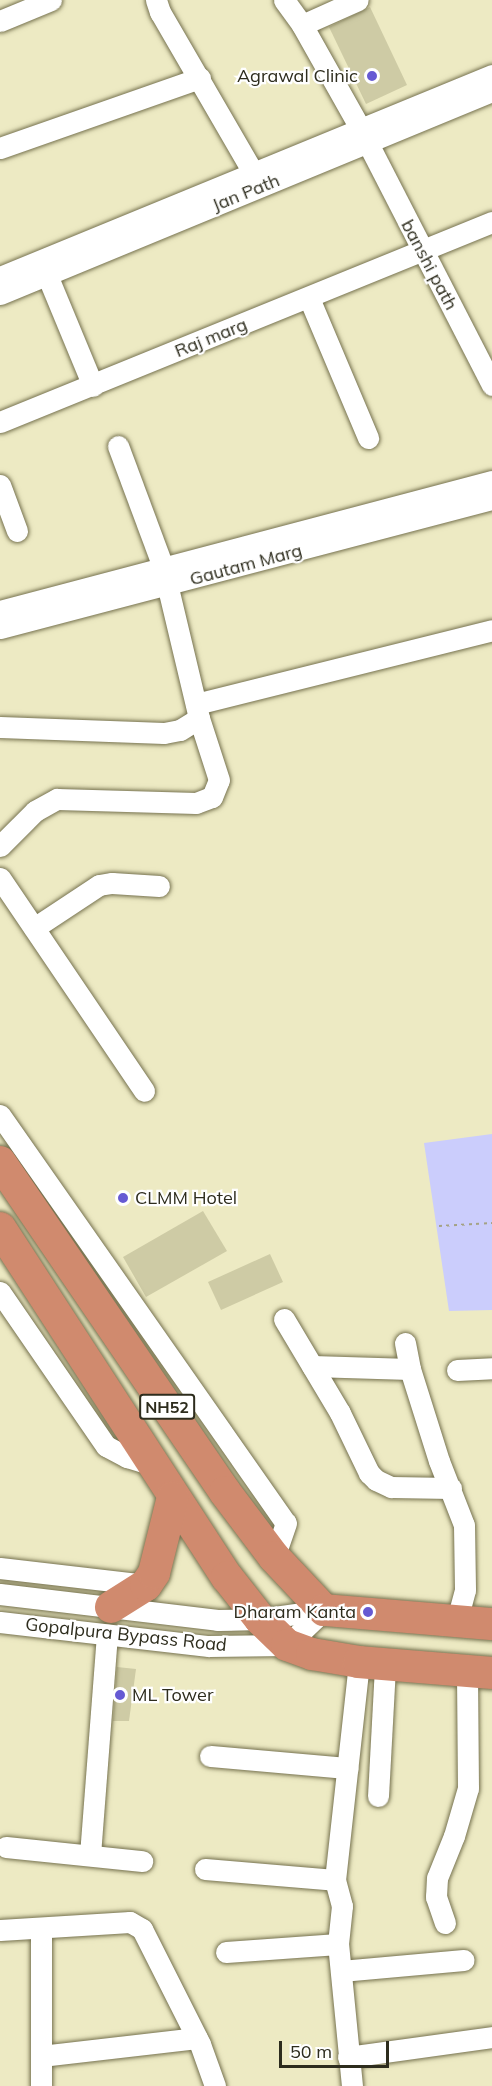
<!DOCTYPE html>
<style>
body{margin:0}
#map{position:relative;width:492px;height:2086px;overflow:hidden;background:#edeac3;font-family:Mulish,sans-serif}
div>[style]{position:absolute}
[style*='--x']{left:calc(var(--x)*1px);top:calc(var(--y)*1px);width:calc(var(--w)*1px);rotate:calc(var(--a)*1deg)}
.green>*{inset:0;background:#cbcdfc}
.building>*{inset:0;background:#cecba5}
.path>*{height:2px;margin-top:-1px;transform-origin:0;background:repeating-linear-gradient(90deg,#a4a284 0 3px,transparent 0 7.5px)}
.roads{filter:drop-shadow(0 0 2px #76724f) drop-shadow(0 0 2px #76724f)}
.minor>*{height:21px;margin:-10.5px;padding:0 10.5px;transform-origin:10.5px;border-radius:10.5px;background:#fff}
.highway>*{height:32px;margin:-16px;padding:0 16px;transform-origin:16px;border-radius:16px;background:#d08a6e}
.dots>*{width:16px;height:16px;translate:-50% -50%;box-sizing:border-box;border:3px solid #fff;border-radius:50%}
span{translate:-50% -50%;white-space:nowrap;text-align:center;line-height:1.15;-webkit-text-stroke:4.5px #fff;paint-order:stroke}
.shield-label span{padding:2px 4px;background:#fff;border:2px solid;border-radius:4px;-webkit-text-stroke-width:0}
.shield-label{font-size:16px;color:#2d2c1d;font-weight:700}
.poi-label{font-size:18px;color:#2d2c1d}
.right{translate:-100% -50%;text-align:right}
.left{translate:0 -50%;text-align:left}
.street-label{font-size:18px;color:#2d2c1d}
.scale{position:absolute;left:279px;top:2041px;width:110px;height:27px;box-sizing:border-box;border:3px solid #2d2c1d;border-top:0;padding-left:8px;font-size:18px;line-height:21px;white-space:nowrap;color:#2d2c1d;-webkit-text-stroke:4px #fff;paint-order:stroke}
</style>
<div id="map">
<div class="green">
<div style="clip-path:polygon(492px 1134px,492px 1310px,449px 1311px,424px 1143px)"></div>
</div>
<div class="building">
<div style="clip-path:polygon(370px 7px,407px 85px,366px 104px,329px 27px)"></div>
<div style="clip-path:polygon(203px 1211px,227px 1251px,146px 1297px,123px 1257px)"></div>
<div style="clip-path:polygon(270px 1254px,283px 1282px,221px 1310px,208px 1282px)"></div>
<div style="clip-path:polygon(117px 1667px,136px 1669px,129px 1721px,113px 1721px)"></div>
</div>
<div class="path">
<div style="--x:439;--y:1226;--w:53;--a:-3.2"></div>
</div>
<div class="roads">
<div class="minor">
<div style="--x:156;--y:0;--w:13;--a:72"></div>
<div style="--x:160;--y:12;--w:187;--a:59.9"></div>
<div style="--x:284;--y:0;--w:31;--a:54"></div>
<div style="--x:302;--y:25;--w:118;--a:60.6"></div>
<div style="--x:360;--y:128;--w:289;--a:62.8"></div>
<div style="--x:0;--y:21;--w:55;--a:-22.4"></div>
<div style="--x:302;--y:25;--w:61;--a:-24.1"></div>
<div style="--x:0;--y:148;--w:212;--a:-19.3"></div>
<div style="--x:47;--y:275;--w:120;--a:67.5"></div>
<div style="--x:0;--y:277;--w:532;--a:-22.32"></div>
<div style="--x:0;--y:294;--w:532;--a:-22.42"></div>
<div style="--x:309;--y:298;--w:152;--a:67.1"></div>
<div style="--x:0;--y:422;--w:531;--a:-22.12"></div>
<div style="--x:0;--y:485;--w:49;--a:69.7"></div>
<div style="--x:0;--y:611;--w:509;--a:-14.8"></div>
<div style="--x:0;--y:628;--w:509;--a:-14.69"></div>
<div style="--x:196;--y:704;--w:305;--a:-14"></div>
<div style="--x:0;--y:727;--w:164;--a:2.1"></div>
<div style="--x:164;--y:733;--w:16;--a:-11"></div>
<div style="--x:180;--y:730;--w:22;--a:-32"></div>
<div style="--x:0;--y:846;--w:49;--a:-45"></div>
<div style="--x:35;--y:811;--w:25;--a:-29"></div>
<div style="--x:57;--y:799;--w:139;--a:1.6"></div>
<div style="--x:196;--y:803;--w:17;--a:-21"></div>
<div style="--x:212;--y:797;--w:18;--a:-68"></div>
<div style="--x:219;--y:780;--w:65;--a:-107.9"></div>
<div style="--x:199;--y:718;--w:155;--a:-103.4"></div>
<div style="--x:163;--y:567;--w:129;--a:-110.4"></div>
<div style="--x:0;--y:878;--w:257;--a:55.9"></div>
<div style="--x:34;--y:928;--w:78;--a:-33.5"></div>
<div style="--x:99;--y:885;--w:13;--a:-9"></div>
<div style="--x:112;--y:883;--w:47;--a:3.7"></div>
<div style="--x:0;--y:1115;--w:498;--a:55"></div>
<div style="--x:286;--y:1523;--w:36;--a:109"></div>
<div style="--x:0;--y:1292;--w:187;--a:55.5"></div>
<div style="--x:106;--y:1446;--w:24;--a:28"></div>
<div style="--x:127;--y:1457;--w:27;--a:17"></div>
<div style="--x:284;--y:1319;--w:109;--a:59.2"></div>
<div style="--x:340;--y:1413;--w:67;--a:64.2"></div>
<div style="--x:369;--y:1473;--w:10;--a:45"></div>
<div style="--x:376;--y:1480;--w:17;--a:25"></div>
<div style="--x:391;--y:1487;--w:60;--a:1"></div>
<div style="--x:405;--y:1343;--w:26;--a:79"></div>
<div style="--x:410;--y:1369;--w:96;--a:72.5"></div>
<div style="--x:439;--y:1461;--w:69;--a:68.7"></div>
<div style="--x:464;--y:1525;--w:65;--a:89.1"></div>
<div style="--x:465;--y:1590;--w:34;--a:105"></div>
<div style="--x:312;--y:1366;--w:98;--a:1.8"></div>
<div style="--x:457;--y:1370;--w:35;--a:-3"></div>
<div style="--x:0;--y:1568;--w:147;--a:6.6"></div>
<div style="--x:0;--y:1594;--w:219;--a:6.8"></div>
<div style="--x:217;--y:1620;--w:43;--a:-1.3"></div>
<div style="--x:260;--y:1619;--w:65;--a:-8"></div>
<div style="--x:0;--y:1622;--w:210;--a:6.6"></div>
<div style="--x:209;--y:1646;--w:78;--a:-0.7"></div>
<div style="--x:287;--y:1645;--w:51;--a:-43.4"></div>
<div style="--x:210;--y:1756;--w:138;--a:5"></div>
<div style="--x:378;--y:1796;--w:131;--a:-86.9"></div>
<div style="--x:6;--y:1847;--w:137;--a:5.9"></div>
<div style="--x:90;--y:1855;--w:221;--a:-85.6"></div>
<div style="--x:205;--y:1869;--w:130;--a:4.8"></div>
<div style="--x:445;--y:1923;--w:28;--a:-109"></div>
<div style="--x:436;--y:1897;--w:19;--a:-87"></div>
<div style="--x:437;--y:1878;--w:45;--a:-68"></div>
<div style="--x:454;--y:1836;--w:50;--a:-73.7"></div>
<div style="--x:468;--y:1788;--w:116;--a:-90.5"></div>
<div style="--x:41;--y:1928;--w:158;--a:90"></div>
<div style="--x:0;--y:1930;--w:130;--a:-3.5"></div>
<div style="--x:130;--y:1922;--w:14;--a:30"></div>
<div style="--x:142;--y:1929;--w:129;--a:63.2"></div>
<div style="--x:200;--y:2044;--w:45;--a:70.3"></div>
<div style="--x:226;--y:1952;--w:112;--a:-4.1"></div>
<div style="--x:341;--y:1971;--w:123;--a:-5.1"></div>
<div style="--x:41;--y:2056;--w:157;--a:-6.6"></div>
<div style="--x:348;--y:2057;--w:145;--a:-7.9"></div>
<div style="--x:352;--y:2086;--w:143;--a:-95.6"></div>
<div style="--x:338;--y:1944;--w:38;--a:-84"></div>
<div style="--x:342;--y:1906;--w:27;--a:-105"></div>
<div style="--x:335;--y:1880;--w:219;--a:-83.7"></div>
</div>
<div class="highway">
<div style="--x:0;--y:1162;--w:399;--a:55.7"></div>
<div style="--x:225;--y:1492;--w:81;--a:53"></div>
<div style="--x:274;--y:1557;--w:73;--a:46.7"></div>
<div style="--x:324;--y:1610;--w:169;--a:4.8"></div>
<div style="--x:0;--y:1228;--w:416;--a:57"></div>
<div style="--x:227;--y:1577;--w:53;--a:51.8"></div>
<div style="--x:260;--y:1619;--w:37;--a:44"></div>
<div style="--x:287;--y:1645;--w:27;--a:20"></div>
<div style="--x:312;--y:1654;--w:48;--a:9.7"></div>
<div style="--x:359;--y:1662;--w:133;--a:4.7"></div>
<div style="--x:111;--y:1607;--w:41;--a:-32.2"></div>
<div style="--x:146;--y:1585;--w:14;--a:-56"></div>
<div style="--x:154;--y:1573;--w:78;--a:-76"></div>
</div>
</div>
<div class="dots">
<div style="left:372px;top:76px;background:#665ad3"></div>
<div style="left:123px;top:1198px;background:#665ad3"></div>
<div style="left:368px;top:1612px;background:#665ad3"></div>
<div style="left:120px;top:1695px;background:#665ad3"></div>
</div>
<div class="shield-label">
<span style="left:167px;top:1407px">NH52</span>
</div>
<div class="poi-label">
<span class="right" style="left:358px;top:76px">Agrawal Clinic</span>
<span class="left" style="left:135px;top:1198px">CLMM Hotel</span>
<span class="right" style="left:356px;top:1612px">Dharam Kanta</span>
<span class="left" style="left:132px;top:1695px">ML Tower</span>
</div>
<div class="street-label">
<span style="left:246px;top:193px;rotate:-22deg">Jan Path</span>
<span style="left:429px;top:265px;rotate:62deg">banshi path</span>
<span style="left:211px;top:338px;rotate:-22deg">Raj marg</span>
<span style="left:246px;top:565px;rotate:-15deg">Gautam Marg</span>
<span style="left:126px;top:1635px;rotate:6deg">Gopalpura Bypass Road</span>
</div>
<div class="scale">50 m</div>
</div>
